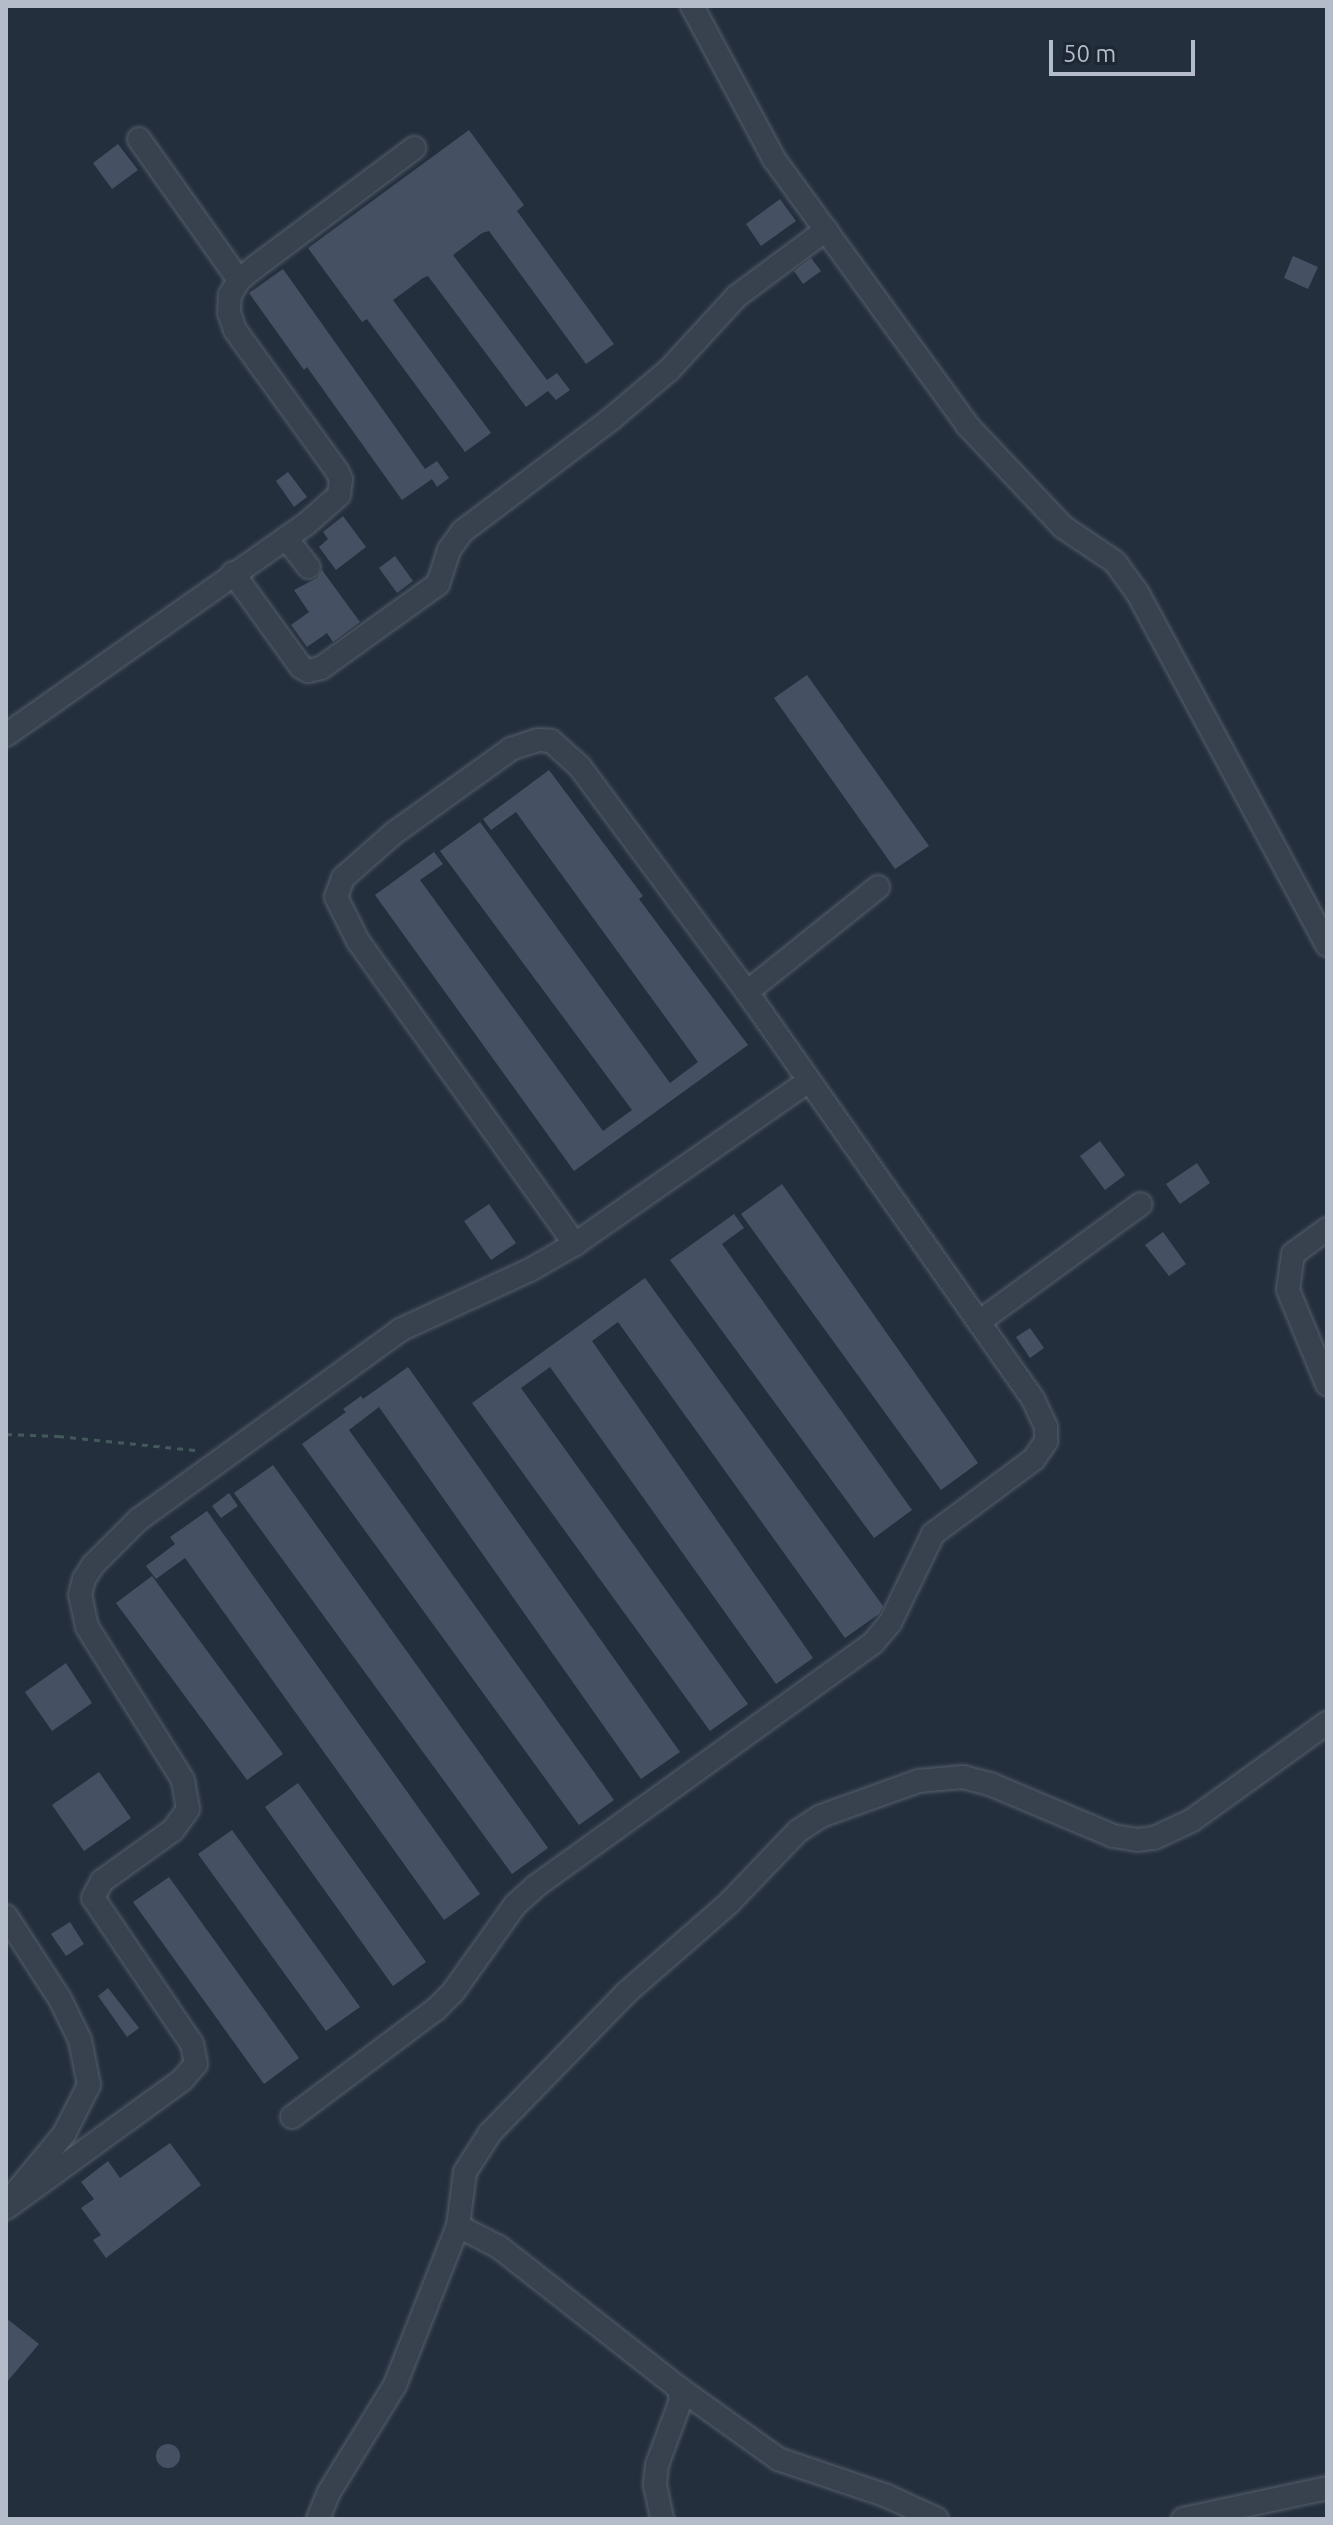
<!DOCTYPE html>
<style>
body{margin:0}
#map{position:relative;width:1333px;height:2525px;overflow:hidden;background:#242f3e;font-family:Ubuntu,sans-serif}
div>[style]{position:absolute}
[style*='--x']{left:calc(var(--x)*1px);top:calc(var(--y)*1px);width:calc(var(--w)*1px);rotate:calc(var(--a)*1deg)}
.building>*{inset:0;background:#455162}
.round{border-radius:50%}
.path>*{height:3px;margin-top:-1.5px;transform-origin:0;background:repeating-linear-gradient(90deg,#44595c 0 6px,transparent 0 12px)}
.roads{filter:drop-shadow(0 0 2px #565f6c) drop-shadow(0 0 2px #565f6c)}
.minor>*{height:22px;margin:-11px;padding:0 11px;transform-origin:11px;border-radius:11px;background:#38414e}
span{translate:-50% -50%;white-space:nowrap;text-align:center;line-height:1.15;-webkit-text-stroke:8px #1d2633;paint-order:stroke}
.frame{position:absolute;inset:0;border:8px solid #b4bcc9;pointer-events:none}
.scale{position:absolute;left:1049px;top:40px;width:146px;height:36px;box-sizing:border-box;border:4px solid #b4bcc9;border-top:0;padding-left:10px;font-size:24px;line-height:28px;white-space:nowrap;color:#b4bcc9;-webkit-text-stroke:6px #1d2633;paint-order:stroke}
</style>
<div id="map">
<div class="building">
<div style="clip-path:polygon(469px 130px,524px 205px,517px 211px,614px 344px,586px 364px,489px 231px,482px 233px,453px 255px,547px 380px,557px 373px,570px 390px,556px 400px,548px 391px,526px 407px,428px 276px,423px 278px,393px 300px,491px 433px,465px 452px,367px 319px,362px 322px,308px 248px)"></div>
<div style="clip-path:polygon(118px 144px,138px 170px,112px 189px,93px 163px)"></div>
<div style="clip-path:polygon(780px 199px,796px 221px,761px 246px,746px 224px)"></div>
<div style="clip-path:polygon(1293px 256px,1318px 267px,1308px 289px,1284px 278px)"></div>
<div style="clip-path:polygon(811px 258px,821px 271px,803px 284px,794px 271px)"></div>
<div style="clip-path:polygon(283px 269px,425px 469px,437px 461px,449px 478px,437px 487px,432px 479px,402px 500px,307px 367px,304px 370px,249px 293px)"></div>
<div style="clip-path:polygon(288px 472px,307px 497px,294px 507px,276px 481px)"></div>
<div style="clip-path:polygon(343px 516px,366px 547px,336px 570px,319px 547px,328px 539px,323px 532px)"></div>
<div style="clip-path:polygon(395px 556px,413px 581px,397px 593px,379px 568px)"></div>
<div style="clip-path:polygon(322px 570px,360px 622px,333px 642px,327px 633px,307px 647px,291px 625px,309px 612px,294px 590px,317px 578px)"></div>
<div style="clip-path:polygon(807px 675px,929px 846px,895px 869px,774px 698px)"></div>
<div style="clip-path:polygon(549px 770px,643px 896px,639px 899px,748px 1045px,574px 1171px,375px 895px,434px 852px,443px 864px,420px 880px,603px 1131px,632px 1110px,440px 851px,480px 822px,670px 1083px,698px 1062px,516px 812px,491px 830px,483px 819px)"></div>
<div style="clip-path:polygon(1100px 1141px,1125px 1175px,1105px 1190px,1080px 1156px)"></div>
<div style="clip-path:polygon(1197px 1163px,1210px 1183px,1180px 1204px,1166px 1184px)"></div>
<div style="clip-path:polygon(782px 1184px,978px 1463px,941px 1490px,741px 1214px)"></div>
<div style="clip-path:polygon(489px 1204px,516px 1243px,491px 1260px,464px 1221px)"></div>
<div style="clip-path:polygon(734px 1214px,744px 1228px,722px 1244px,912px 1510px,874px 1538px,670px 1260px)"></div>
<div style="clip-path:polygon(1163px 1232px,1186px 1264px,1169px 1276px,1145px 1245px)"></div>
<div style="clip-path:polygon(645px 1278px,883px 1606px,879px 1614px,845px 1638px,618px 1322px,592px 1341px,813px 1658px,776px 1684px,550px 1367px,521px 1388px,748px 1704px,710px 1731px,472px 1403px)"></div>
<div style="clip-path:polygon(1030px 1328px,1044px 1348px,1030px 1358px,1016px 1337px)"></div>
<div style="clip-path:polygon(408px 1367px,680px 1752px,641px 1779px,379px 1407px,349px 1430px,614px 1800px,579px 1825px,302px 1444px,346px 1412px,343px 1409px,361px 1396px,363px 1399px)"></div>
<div style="clip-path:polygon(273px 1465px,548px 1848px,512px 1874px,234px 1493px)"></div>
<div style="clip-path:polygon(229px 1493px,238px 1506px,221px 1518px,212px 1506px)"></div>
<div style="clip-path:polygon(207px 1511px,480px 1894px,444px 1920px,185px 1558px,156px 1579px,146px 1566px,175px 1544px,170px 1537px)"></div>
<div style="clip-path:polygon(152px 1576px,283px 1754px,247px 1780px,116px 1603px)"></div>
<div style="clip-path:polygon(66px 1663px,92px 1703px,52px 1731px,25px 1692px)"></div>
<div style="clip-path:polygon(99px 1772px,131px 1818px,84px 1851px,52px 1805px)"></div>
<div style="clip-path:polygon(298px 1783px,426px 1962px,393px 1986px,265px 1807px)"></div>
<div style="clip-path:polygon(232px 1830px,360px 2007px,326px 2031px,198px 1854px)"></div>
<div style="clip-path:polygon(169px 1877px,299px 2058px,264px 2084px,133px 1902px)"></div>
<div style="clip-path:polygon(70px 1922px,84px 1944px,66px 1956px,51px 1934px)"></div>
<div style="clip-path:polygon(108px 1988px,139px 2028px,127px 2037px,98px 1996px)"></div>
<div style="clip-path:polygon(170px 2143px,201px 2185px,106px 2258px,93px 2240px,101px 2235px,81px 2208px,94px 2199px,81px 2182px,108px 2161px,120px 2178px)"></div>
<div style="clip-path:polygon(6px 2318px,39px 2344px,6px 2383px)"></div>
<div class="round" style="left:156px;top:2444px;width:24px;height:24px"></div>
</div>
<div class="path">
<div style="--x:6;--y:1434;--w:52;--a:2.2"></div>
<div style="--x:58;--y:1436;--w:140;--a:5.8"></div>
</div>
<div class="roads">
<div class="minor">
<div style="--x:692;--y:6;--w:174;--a:61.8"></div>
<div style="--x:774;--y:159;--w:329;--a:54"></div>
<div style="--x:967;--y:425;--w:140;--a:46.7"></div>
<div style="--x:1063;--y:527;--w:63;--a:33.9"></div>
<div style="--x:1115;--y:562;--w:37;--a:54"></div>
<div style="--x:1137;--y:592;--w:401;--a:61.7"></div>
<div style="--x:139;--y:139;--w:173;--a:54.7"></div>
<div style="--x:286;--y:538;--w:37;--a:52"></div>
<div style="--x:233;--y:573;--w:116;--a:54.1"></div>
<div style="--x:301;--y:667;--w:8;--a:30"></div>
<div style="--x:308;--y:671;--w:13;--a:-13"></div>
<div style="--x:321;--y:668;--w:144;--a:-35.7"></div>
<div style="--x:438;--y:584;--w:36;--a:-72"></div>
<div style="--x:449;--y:550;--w:24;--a:-54"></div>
<div style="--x:463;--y:531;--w:186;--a:-37.1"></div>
<div style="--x:611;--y:419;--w:76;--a:-40.2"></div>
<div style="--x:669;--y:370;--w:100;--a:-47.4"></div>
<div style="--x:737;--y:296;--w:111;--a:-36.6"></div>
<div style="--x:6;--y:735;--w:365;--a:-35.1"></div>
<div style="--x:305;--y:525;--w:45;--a:-41.4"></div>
<div style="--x:339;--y:495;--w:16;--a:-83"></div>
<div style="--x:341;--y:479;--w:9;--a:-117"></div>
<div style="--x:337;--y:471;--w:174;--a:-125.9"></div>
<div style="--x:235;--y:330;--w:18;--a:-109"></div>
<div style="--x:229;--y:313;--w:18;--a:-87"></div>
<div style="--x:230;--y:295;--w:17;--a:-59"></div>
<div style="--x:239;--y:280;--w:21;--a:-39"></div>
<div style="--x:255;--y:267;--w:199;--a:-36.8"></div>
<div style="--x:747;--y:992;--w:168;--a:-38.7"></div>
<div style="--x:1327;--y:1229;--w:42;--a:143.7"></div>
<div style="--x:1293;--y:1254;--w:36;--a:98"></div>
<div style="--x:1288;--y:1290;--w:102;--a:67.5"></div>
<div style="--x:979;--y:1322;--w:200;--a:-36.1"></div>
<div style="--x:6;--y:1916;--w:99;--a:57"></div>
<div style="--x:60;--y:1999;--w:46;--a:64"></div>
<div style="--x:80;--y:2040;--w:46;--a:78.7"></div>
<div style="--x:89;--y:2085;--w:55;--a:117"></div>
<div style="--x:64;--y:2134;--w:74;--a:129.5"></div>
<div style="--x:292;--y:2117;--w:180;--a:-36.9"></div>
<div style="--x:436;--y:2009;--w:24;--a:-45"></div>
<div style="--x:453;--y:1992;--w:107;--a:-54.5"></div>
<div style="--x:515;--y:1905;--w:28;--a:-42"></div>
<div style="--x:536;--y:1886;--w:415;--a:-35.8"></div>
<div style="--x:873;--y:1643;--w:26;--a:-50"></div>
<div style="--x:890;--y:1623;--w:99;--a:-64.2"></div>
<div style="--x:933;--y:1534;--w:126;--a:-36.6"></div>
<div style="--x:1034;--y:1459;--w:22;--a:-56"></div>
<div style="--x:1046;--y:1441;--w:14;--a:-90"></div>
<div style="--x:1046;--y:1427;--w:31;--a:-115"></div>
<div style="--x:1033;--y:1399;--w:497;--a:-125.1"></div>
<div style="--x:747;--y:992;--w:282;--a:-126.6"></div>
<div style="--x:579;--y:766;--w:38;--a:-138"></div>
<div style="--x:551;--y:741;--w:13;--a:-176"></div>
<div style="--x:538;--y:740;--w:28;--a:162"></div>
<div style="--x:511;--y:749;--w:144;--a:144.3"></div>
<div style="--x:394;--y:833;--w:68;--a:138.6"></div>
<div style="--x:343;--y:878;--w:20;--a:110"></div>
<div style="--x:336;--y:897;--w:49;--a:63.4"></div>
<div style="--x:358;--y:941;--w:373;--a:54.4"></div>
<div style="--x:6;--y:2208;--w:218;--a:-36"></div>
<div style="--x:182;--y:2080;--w:21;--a:-49"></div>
<div style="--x:196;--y:2064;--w:20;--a:-101"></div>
<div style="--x:192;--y:2044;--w:176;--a:-124.1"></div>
<div style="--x:93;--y:1898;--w:19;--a:-62"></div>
<div style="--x:102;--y:1881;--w:87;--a:-35.7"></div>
<div style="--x:173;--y:1830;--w:26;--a:-54"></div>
<div style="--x:188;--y:1809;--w:29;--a:-100"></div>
<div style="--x:183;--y:1780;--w:181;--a:-122.1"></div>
<div style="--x:87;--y:1627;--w:33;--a:-102"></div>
<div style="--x:80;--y:1595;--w:16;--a:-76"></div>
<div style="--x:84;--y:1579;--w:17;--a:-57"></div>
<div style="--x:93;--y:1565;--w:64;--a:-45"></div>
<div style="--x:138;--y:1520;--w:324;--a:-35.9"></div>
<div style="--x:400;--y:1330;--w:143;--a:-24.8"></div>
<div style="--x:530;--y:1270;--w:52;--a:-30"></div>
<div style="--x:575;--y:1244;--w:283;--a:-34.9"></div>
<div style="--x:458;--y:2226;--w:54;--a:-82.6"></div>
<div style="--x:465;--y:2172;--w:46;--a:-57.3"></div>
<div style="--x:490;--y:2133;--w:195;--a:-45.8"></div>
<div style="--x:626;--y:1993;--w:135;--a:-41.1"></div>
<div style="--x:728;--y:1904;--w:101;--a:-46.2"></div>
<div style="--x:798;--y:1831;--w:27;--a:-33"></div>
<div style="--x:821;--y:1816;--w:104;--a:-19.7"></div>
<div style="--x:919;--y:1781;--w:44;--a:-5.2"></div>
<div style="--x:963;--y:1777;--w:28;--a:15"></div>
<div style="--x:990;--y:1784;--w:134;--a:22.9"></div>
<div style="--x:1113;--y:1836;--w:24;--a:9"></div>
<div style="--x:1137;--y:1840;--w:17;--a:-7"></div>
<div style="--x:1154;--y:1838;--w:41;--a:-24.7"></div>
<div style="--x:1191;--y:1821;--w:168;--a:-35.8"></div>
<div style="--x:679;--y:2388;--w:122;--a:35.6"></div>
<div style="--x:778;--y:2459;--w:115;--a:18.7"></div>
<div style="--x:887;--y:2496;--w:55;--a:24.7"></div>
<div style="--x:318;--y:2519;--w:29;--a:-68"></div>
<div style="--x:329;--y:2492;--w:126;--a:-58.3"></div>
<div style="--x:395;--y:2385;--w:171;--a:-68.4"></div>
<div style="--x:458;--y:2226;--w:46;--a:27.1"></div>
<div style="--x:499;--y:2247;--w:229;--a:38.1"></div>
<div style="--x:679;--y:2388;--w:12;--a:81"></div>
<div style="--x:681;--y:2400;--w:69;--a:110.3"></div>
<div style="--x:657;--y:2465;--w:20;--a:96"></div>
<div style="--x:655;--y:2485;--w:35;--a:78"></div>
<div style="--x:1183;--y:2519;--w:147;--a:-12.1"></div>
</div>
</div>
<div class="frame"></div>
<div class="scale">50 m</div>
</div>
